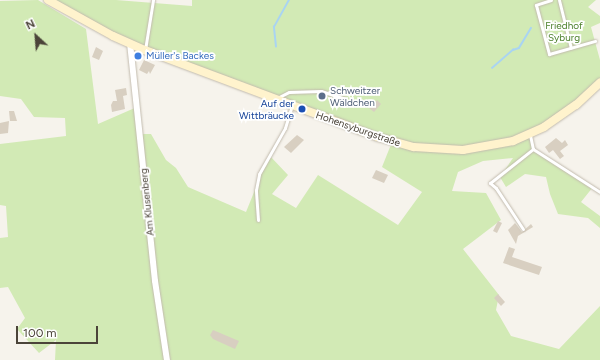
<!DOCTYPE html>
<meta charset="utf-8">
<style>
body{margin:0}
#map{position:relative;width:600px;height:360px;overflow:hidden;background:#f6f3ec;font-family:Figtree,sans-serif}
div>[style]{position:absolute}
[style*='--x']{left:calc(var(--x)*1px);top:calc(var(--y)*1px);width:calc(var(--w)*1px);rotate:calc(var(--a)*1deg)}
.green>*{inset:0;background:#d2eab5}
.stream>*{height:1.5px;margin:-0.75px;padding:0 0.75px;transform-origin:0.75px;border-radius:0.75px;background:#a9d4f2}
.building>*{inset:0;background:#d8cfc1}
.roads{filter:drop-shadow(0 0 1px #c2bbae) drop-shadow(0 0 1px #c2bbae)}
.service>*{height:3px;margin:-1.5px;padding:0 1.5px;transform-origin:1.5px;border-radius:1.5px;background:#fff}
.minor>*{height:6px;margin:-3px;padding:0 3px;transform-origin:3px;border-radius:3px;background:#fff}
.secondary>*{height:8px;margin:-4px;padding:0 4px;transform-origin:4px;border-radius:4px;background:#fff3cd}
.dots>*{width:11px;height:11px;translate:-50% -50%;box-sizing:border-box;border:2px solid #fff;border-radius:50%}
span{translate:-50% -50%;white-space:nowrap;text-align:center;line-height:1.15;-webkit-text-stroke:3.5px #fff;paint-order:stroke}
.park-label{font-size:10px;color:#4a7f2a}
.shop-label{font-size:10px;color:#366cbe}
.left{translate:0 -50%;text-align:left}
.service-label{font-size:10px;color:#4e5e75}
.transit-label{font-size:10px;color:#164399}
.right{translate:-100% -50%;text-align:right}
.street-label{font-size:10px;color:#4b4439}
.north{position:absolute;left:16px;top:16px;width:40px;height:40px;-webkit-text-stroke:3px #fff;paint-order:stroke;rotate:334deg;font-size:11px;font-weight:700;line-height:16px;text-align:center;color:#4b4439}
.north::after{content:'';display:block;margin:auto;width:14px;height:18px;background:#4b4439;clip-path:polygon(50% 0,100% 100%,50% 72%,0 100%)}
.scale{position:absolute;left:16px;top:326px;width:82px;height:18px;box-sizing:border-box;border:2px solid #4b4439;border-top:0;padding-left:5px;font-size:12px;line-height:14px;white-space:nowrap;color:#4b4439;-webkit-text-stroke:3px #fff;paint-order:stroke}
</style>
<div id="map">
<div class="green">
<div style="clip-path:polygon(38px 0,86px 29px,98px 124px,137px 107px,140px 134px,151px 134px,166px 160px,176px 168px,188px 187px,246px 212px,269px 155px,288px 175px,272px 194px,296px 208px,318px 175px,398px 225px,422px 192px,382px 167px,392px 142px,145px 50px,48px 0,116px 0,192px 6px,192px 0,596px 0,588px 7px,600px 16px,600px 23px,591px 27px,600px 60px,600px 83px,530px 135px,533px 149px,593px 187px,581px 202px,600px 216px,600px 228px,588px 218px,558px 214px,550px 194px,546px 177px,525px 174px,506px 187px,500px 177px,513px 158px,483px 161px,458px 172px,452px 191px,486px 193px,501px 220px,463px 249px,499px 295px,496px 310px,511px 336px,559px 349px,600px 306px,600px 360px,55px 360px,56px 340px,39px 353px,17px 329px,25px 318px,8px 287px,0 288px,0 238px,8px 237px,6px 206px,0 205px,0 144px,66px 136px,65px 118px,34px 117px,21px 99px,0 96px,0 1px)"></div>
</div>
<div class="stream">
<div style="--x:276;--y:47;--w:20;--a:-96"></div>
<div style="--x:274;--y:27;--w:31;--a:-61"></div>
<div style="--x:492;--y:68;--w:28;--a:-41"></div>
<div style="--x:513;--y:50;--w:6;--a:-18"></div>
<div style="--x:519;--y:48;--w:23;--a:-59"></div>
</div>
<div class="building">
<div style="clip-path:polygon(96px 47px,103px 51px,99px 60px,92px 57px)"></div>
<div style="clip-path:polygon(144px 60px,155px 65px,150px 74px,149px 71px,147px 74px,139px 70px)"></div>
<div style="clip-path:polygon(126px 88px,127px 95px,123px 96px,125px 109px,112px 112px,111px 105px,113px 101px,117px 101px,115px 90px)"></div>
<div style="clip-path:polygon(370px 100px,374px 104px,377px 100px,381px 104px,374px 112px,365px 105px)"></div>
<div style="clip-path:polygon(9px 111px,14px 111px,17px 121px,10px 121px)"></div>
<div style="clip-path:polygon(9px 121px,8px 133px,0 134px,0 123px)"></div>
<div style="clip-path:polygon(297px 135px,304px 140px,291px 153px,284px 147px)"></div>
<div style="clip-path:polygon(556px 138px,562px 143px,565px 140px,568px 145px,560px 151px,564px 156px,560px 159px,553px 150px,549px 153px,545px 147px)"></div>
<div style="clip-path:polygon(376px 170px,388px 175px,384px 183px,372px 178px)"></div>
<div style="clip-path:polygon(498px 221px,502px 223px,497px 233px,493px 231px)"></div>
<div style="clip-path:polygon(515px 223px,522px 232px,531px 224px,533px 227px,518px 236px,516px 244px,508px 230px)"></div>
<div style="clip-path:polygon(509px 247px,515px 249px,512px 257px,542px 267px,539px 275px,503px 263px)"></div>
<div style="clip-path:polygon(498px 294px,505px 302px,501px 306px,494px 298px)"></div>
<div style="clip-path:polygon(213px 330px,239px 341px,235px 349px,213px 339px,210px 335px)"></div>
</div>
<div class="roads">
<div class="service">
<div style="--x:551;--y:0;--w:16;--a:162"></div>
<div style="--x:536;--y:5;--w:51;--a:75.1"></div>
<div style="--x:549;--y:54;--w:48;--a:-15.8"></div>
<div style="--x:559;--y:0;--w:49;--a:76"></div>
<div style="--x:145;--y:50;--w:51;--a:-80.9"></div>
<div style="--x:277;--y:98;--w:13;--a:-27"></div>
<div style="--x:289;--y:92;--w:32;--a:-2"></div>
<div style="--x:321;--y:91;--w:25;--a:18"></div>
<div style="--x:530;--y:135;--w:14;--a:78"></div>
<div style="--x:533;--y:149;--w:80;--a:32.7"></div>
<div style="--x:258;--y:220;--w:30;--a:-94"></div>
<div style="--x:256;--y:190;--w:16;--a:-79"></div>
<div style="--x:259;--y:174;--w:53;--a:-60.5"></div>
<div style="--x:285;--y:128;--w:24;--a:-73"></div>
<div style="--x:523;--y:229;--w:49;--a:-123.4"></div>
<div style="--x:496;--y:188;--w:8;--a:-140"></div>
<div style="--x:490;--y:183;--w:55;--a:-38.3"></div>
</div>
<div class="minor">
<div style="--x:130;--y:43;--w:239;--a:84"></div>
<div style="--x:155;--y:281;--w:80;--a:81.4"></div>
</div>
<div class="secondary">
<div style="--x:48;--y:0;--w:74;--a:29"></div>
<div style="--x:113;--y:36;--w:35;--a:24"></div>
<div style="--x:145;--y:50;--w:249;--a:20.5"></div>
<div style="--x:378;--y:137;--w:37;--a:16"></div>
<div style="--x:414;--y:147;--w:49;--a:3.5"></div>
<div style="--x:463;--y:150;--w:51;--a:-10.2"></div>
<div style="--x:513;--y:141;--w:34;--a:-24"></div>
<div style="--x:544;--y:127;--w:39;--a:-35"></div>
<div style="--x:576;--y:105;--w:33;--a:-43"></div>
</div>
</div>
<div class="dots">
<div style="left:138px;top:56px;background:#3f7fe0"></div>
<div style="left:322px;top:96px;background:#5c6f8a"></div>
<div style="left:302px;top:109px;background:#1a4fb4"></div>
</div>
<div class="park-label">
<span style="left:564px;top:31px">Friedhof<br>Syburg</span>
</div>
<div class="shop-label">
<span class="left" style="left:146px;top:56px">Müller's Backes</span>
</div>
<div class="service-label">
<span class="left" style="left:330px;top:96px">Schweitzer<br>Wäldchen</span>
</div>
<div class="transit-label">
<span class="right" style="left:294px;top:109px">Auf der<br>Wittbräucke</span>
</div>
<div class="street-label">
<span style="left:358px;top:129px;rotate:19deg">Hohensyburgstraße</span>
<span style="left:147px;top:202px;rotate:-96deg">Am Klusenberg</span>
</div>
<div class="north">N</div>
<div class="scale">100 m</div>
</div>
